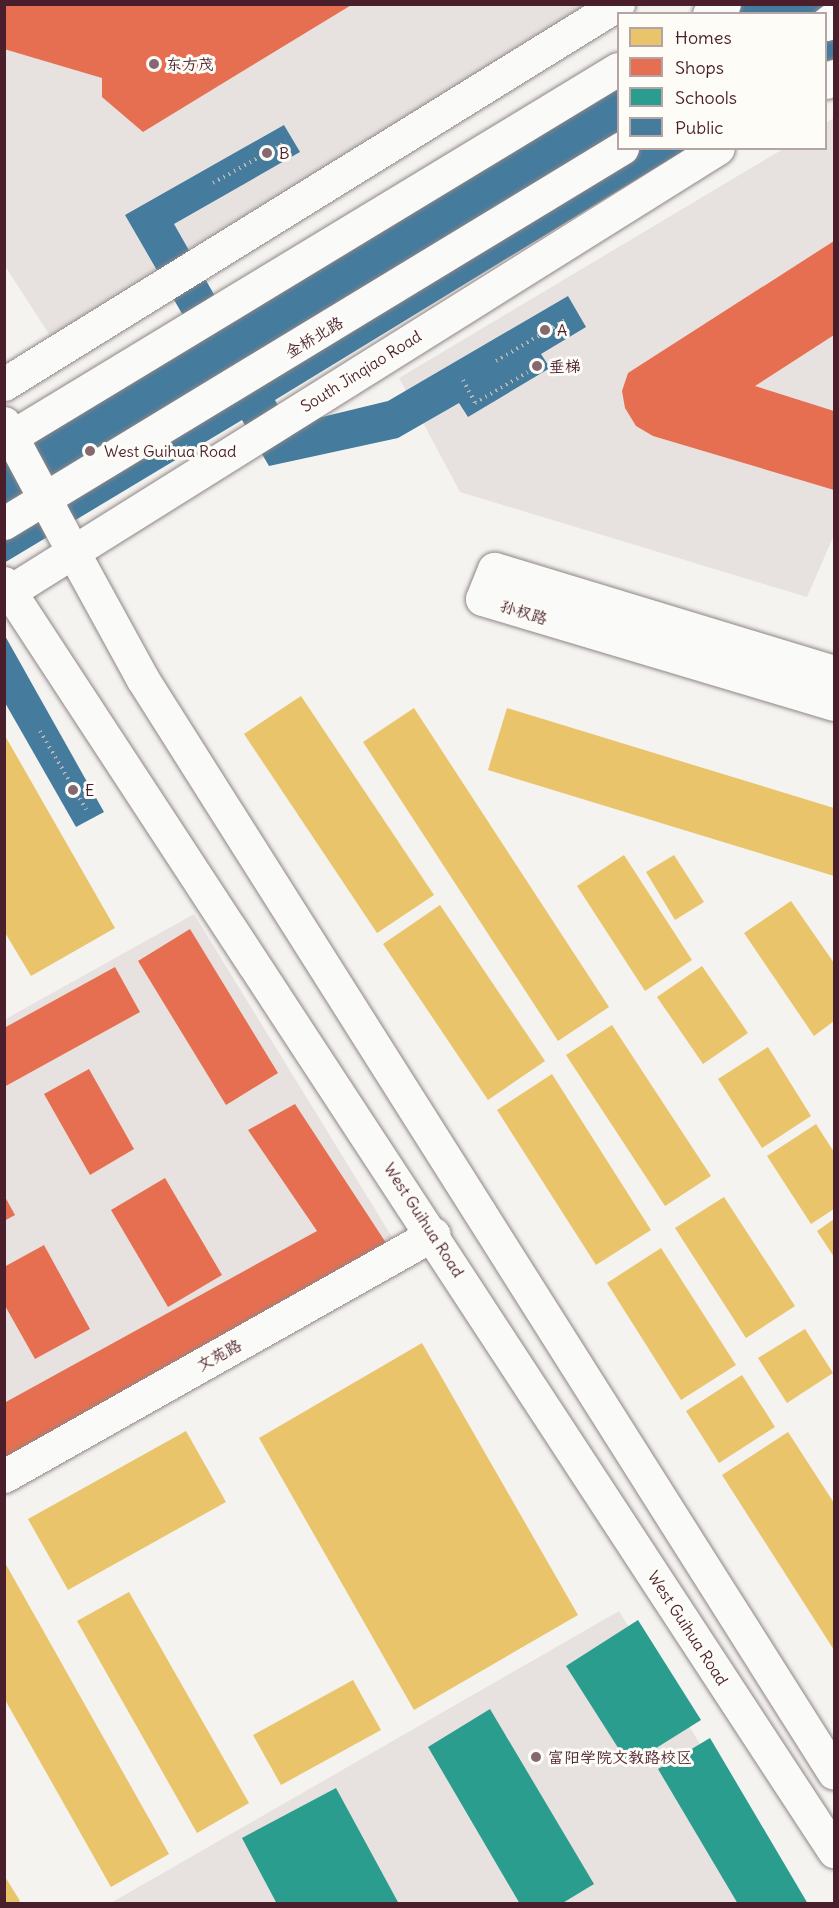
<!DOCTYPE html>
<meta charset="utf-8">
<style>
body{margin:0}
#map{position:relative;width:839px;height:1908px;overflow:hidden;background:#f5f3f0;font-family:Delius,"LXGW WenKai TC",sans-serif}
div>[style]{position:absolute}
[style*='--x']{left:calc(var(--x)*1px);top:calc(var(--y)*1px);width:calc(var(--w)*1px);rotate:calc(var(--a)*1deg)}
.built>*{inset:0;background:#e7e2df}
.homes>*{inset:0;background:#e9c46a}
.shops>*{inset:0;background:#e76f51}
.schools>*{inset:0;background:#2a9d8f}
.public>*{inset:0;background:#457b9d}
.path>*{height:4px;margin-top:-2px;transform-origin:0;background:repeating-linear-gradient(90deg,#bab5b4 0 1.5px,transparent 0 6px)}
.roads{filter:drop-shadow(0 0 2px #8f8687) drop-shadow(0 0 2px #8f8687)}
.minor>*{height:33px;margin:-16.5px;padding:0 16.5px;transform-origin:16.5px;border-radius:16.5px;background:#fafaf8}
.secondary>*{height:33px;margin:-16.5px;padding:0 16.5px;transform-origin:16.5px;border-radius:16.5px;background:#fafaf8}
.primary>*{height:33px;margin:-16.5px;padding:0 16.5px;transform-origin:16.5px;border-radius:16.5px;background:#fafaf8}
.dots>*{width:16px;height:16px;translate:-50% -50%;box-sizing:border-box;border:3px solid #fdfcf7;border-radius:50%}
span{translate:-50% -50%;white-space:nowrap;text-align:center;line-height:1.15;-webkit-text-stroke:6px #fdfcf7;paint-order:stroke}
.poi-label{font-size:16px;color:#4a1f2b}
.left{translate:0 -50%;text-align:left}
.street-label{font-size:16px;color:#4a1f2b}
.frame{position:absolute;inset:0;border:6px solid #4a1f2b;pointer-events:none}
.legend{position:absolute;left:617px;top:12px;width:210px;height:138px;box-sizing:border-box;background:#fdfcf7;border:2px solid #b5a4a5;margin:0;padding:8px 10px;list-style:none;font-size:18px;color:#4a1f2b}
.legend li{display:flex;align-items:center;gap:12px;height:30px}
.legend b{width:30px;border:2px solid #b5a4a5}
</style>
<div id="map">
<div class="built">
<div style="clip-path:polygon(5px 5px,606px 5px,56px 345px,5px 266px)"></div>
<div style="clip-path:polygon(834px 118px,834px 535px,807px 597px,460px 492px,399px 378px,783px 149px,826px 148px,826px 123px)"></div>
<div style="clip-path:polygon(194px 914px,400px 1250px,5px 1472px,4px 1020px)"></div>
<div style="clip-path:polygon(619px 1611px,797px 1903px,109px 1904px)"></div>
</div>
<div class="homes">
<div style="clip-path:polygon(301px 696px,434px 895px,377px 933px,244px 734px)"></div>
<div style="clip-path:polygon(414px 708px,609px 1007px,558px 1041px,363px 742px)"></div>
<div style="clip-path:polygon(507px 708px,834px 808px,834px 876px,488px 770px)"></div>
<div style="clip-path:polygon(4px 734px,115px 928px,31px 976px,4px 931px)"></div>
<div style="clip-path:polygon(624px 855px,692px 960px,645px 991px,577px 886px)"></div>
<div style="clip-path:polygon(674px 855px,704px 902px,675px 920px,646px 872px)"></div>
<div style="clip-path:polygon(791px 901px,834px 963px,834px 1021px,814px 1036px,744px 933px)"></div>
<div style="clip-path:polygon(440px 905px,545px 1061px,488px 1100px,383px 944px)"></div>
<div style="clip-path:polygon(702px 966px,748px 1033px,703px 1064px,657px 997px)"></div>
<div style="clip-path:polygon(612px 1025px,711px 1176px,665px 1206px,566px 1055px)"></div>
<div style="clip-path:polygon(768px 1047px,811px 1116px,762px 1148px,718px 1079px)"></div>
<div style="clip-path:polygon(552px 1074px,651px 1230px,596px 1265px,497px 1110px)"></div>
<div style="clip-path:polygon(816px 1124px,834px 1152px,834px 1209px,811px 1224px,767px 1156px)"></div>
<div style="clip-path:polygon(724px 1197px,795px 1306px,746px 1338px,675px 1228px)"></div>
<div style="clip-path:polygon(834px 1219px,834px 1257px,817px 1231px)"></div>
<div style="clip-path:polygon(661px 1248px,736px 1365px,681px 1400px,607px 1283px)"></div>
<div style="clip-path:polygon(805px 1329px,833px 1373px,787px 1403px,758px 1358px)"></div>
<div style="clip-path:polygon(422px 1343px,578px 1615px,414px 1710px,259px 1438px)"></div>
<div style="clip-path:polygon(742px 1375px,775px 1427px,719px 1463px,686px 1411px)"></div>
<div style="clip-path:polygon(186px 1431px,226px 1502px,68px 1590px,28px 1519px)"></div>
<div style="clip-path:polygon(788px 1432px,834px 1503px,834px 1650px,722px 1475px)"></div>
<div style="clip-path:polygon(4px 1561px,169px 1854px,111px 1887px,4px 1698px)"></div>
<div style="clip-path:polygon(129px 1592px,249px 1803px,197px 1833px,77px 1621px)"></div>
<div style="clip-path:polygon(353px 1680px,381px 1730px,281px 1785px,253px 1735px)"></div>
<div style="clip-path:polygon(4px 1875px,20px 1901px,16px 1904px,4px 1904px)"></div>
</div>
<div class="shops">
<div style="clip-path:polygon(4px 4px,353px 4px,143px 132px,102px 97px,102px 78px,4px 49px)"></div>
<div style="clip-path:polygon(834px 241px,834px 335px,755px 386px,834px 411px,834px 490px,653px 436px,636px 426px,625px 408px,622px 391px,628px 373px)"></div>
<div style="clip-path:polygon(190px 929px,278px 1073px,226px 1105px,138px 961px)"></div>
<div style="clip-path:polygon(115px 967px,140px 1012px,4px 1087px,4px 1028px)"></div>
<div style="clip-path:polygon(89px 1069px,134px 1149px,90px 1175px,44px 1094px)"></div>
<div style="clip-path:polygon(295px 1104px,392px 1252px,4px 1464px,4px 1403px,317px 1231px,248px 1130px)"></div>
<div style="clip-path:polygon(165px 1178px,222px 1275px,168px 1307px,111px 1210px)"></div>
<div style="clip-path:polygon(4px 1195px,15px 1215px,4px 1221px)"></div>
<div style="clip-path:polygon(44px 1245px,90px 1329px,35px 1359px,4px 1304px,4px 1267px)"></div>
</div>
<div class="schools">
<div style="clip-path:polygon(638px 1620px,701px 1720px,629px 1765px,566px 1666px)"></div>
<div style="clip-path:polygon(490px 1709px,594px 1884px,561px 1904px,520px 1904px,428px 1747px)"></div>
<div style="clip-path:polygon(710px 1738px,808px 1904px,738px 1904px,658px 1769px)"></div>
<div style="clip-path:polygon(336px 1788px,399px 1904px,277px 1904px,242px 1838px)"></div>
</div>
<div class="public">
<div style="clip-path:polygon(720px 4px,834px 4px,834px 59px,826px 65px,826px 14px,705px 14px)"></div>
<div style="clip-path:polygon(618px 65px,618px 148px,688px 148px,275px 400px,289px 425px,388px 401px,568px 296px,586px 327px,541px 354px,550px 368px,468px 417px,459px 403px,398px 438px,269px 466px,242px 420px,4px 563px,4px 435px,188px 324px,125px 215px,284px 125px,300px 152px,174px 224px,220px 305px)"></div>
<div style="clip-path:polygon(4px 634px,104px 812px,76px 827px,4px 701px)"></div>
</div>
<div class="path">
<div style="--x:213;--y:183;--w:84;--a:-29.3"></div>
<div style="--x:496;--y:361;--w:82;--a:-30.6"></div>
<div style="--x:463;--y:380;--w:26;--a:62"></div>
<div style="--x:475;--y:403;--w:61;--a:-30.3"></div>
<div style="--x:40;--y:731;--w:91;--a:59.5"></div>
</div>
<div class="roads">
<div class="minor">
<div style="--x:4;--y:1476;--w:493;--a:-29.4"></div>
</div>
<div class="secondary">
<div style="--x:826;--y:82;--w:10;--a:-37"></div>
<div style="--x:4;--y:384;--w:722;--a:-31.75"></div>
<div style="--x:72;--y:550;--w:146;--a:61.3"></div>
<div style="--x:142;--y:678;--w:1295;--a:57.71"></div>
<div style="--x:10;--y:592;--w:1505;--a:56.8"></div>
<div style="--x:4;--y:595;--w:842;--a:-32.05"></div>
<div style="--x:834;--y:672;--w:355;--a:-163.1"></div>
<div style="--x:494;--y:569;--w:32;--a:112"></div>
<div style="--x:482;--y:599;--w:367;--a:16.6"></div>
</div>
<div class="primary">
<div style="--x:709;--y:14;--w:18;--a:-34"></div>
<div style="--x:826;--y:24;--w:10;--a:-37"></div>
<div style="--x:4;--y:423;--w:144;--a:61.8"></div>
<div style="--x:4;--y:441;--w:718;--a:-31.21"></div>
<div style="--x:4;--y:523;--w:723;--a:-31.25"></div>
<div style="--x:4;--y:583;--w:11;--a:56"></div>
</div>
</div>
<div class="dots">
<div style="left:154px;top:64px;background:#866970"></div>
<div style="left:267px;top:153px;background:#866970"></div>
<div style="left:545px;top:330px;background:#866970"></div>
<div style="left:537px;top:366px;background:#866970"></div>
<div style="left:90px;top:451px;background:#866970"></div>
<div style="left:73px;top:790px;background:#866970"></div>
<div style="left:536px;top:1757px;background:#866970"></div>
</div>
<div class="poi-label">
<span class="left" style="left:166px;top:64px">东方茂</span>
<span class="left" style="left:279px;top:153px">B</span>
<span class="left" style="left:557px;top:330px">A</span>
<span class="left" style="left:549px;top:366px">垂梯</span>
<span class="left" style="left:104px;top:451px">West Guihua Road</span>
<span class="left" style="left:85px;top:790px">E</span>
<span class="left" style="left:548px;top:1757px">富阳学院文教路校区</span>
</div>
<div class="street-label">
<span style="left:314px;top:337px;rotate:-31deg">金桥北路</span>
<span style="left:361px;top:371px;rotate:-32deg">South Jinqiao Road</span>
<span style="left:524px;top:612px;rotate:17deg">孙权路</span>
<span style="left:424px;top:1220px;rotate:57deg">West Guihua Road</span>
<span style="left:219px;top:1355px;rotate:-29deg">文苑路</span>
<span style="left:688px;top:1628px;rotate:57deg">West Guihua Road</span>
</div>
<div class="frame"></div>
<ul class="legend">
<li><b style="height:16px;background:#e9c46a"></b>Homes</li>
<li><b style="height:16px;background:#e76f51"></b>Shops</li>
<li><b style="height:16px;background:#2a9d8f"></b>Schools</li>
<li><b style="height:16px;background:#457b9d"></b>Public</li>
</ul>
</div>
